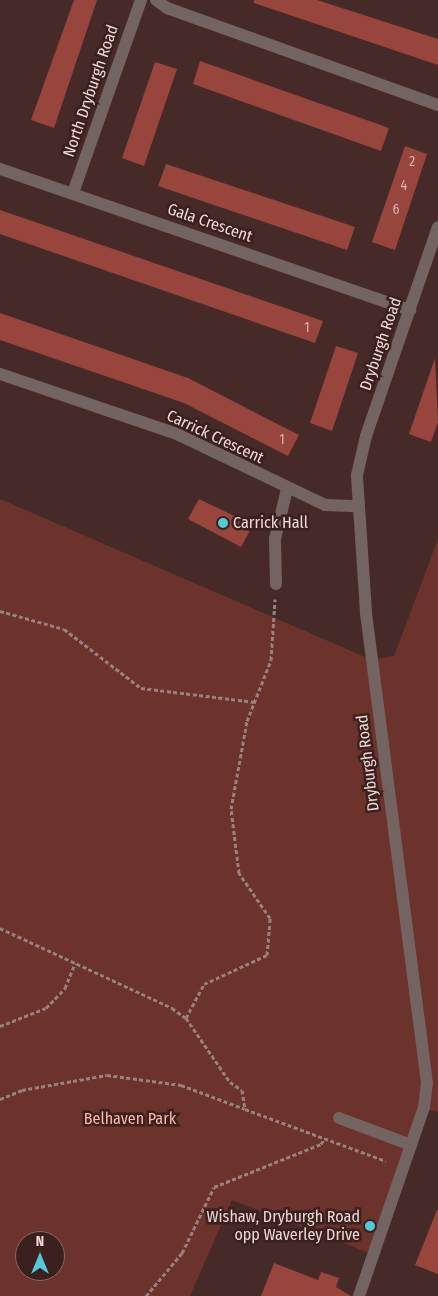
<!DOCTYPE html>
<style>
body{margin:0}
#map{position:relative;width:438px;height:1296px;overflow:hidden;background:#462a27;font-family:"Fira Sans Condensed",sans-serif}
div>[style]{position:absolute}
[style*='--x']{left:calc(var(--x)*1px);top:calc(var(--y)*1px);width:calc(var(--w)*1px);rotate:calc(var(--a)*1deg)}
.green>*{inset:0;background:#6c322c}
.building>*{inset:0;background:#97453d}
.path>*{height:3px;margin-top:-1.5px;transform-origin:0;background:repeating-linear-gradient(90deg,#99817e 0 4px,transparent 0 6.5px)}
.service>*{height:12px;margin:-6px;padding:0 6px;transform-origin:6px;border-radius:6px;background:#736462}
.minor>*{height:12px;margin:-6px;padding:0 6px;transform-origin:6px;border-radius:6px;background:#736462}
.tertiary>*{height:12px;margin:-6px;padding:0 6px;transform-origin:6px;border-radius:6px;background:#736462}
.dots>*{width:14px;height:14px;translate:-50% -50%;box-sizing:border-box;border:2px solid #3b201d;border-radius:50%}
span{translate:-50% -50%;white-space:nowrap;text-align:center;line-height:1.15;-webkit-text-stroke:5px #3b201d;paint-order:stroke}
.number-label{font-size:14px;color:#d7b4b0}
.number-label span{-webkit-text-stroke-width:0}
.street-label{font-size:16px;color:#ecd9d6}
.poi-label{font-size:16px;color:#ecd9d6}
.left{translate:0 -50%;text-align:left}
.right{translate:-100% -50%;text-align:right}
.park-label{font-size:16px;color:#feb7ad}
.north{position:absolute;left:15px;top:1231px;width:50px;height:50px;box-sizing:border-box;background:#3b201d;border:1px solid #826a67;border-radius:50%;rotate:0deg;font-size:14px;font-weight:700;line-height:20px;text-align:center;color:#ecd9d6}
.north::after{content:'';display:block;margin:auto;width:18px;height:22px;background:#53cbdb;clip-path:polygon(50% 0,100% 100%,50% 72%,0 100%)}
</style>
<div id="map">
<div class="green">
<div style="clip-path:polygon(evenodd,0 499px,372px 660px,394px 656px,438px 539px,438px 1112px,425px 1108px,372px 1254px,232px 1200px,190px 1296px,0 1296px,0 499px,25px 1241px,55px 1241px,55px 1271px,25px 1271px,25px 1241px)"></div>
</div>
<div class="building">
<div style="clip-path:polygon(74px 0,97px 0,54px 128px,31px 120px)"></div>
<div style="clip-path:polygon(254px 0,317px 0,438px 39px,438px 65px,254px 3px)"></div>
<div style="clip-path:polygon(200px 61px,389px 128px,381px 151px,193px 84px)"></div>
<div style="clip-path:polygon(155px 62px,177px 69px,144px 166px,122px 158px)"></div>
<div style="clip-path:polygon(405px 146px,427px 154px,395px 250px,372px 242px)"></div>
<div style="clip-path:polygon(166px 164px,355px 227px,347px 250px,158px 186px)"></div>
<div style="clip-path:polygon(0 210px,323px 321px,315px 343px,0 234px)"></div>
<div style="clip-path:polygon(0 313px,188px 378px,299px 435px,288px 456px,184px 403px,0 340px)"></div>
<div style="clip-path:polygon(336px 346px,358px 353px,332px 431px,310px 423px)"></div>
<div style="clip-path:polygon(435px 358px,438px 422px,431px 442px,409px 434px)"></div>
<div style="clip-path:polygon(199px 499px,253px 525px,241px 547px,188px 519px)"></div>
<div style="clip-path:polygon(437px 1210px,438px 1210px,438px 1274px,415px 1265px)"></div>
<div style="clip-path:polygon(274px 1263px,318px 1280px,321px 1272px,339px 1278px,336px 1287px,351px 1296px,261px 1296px)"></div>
</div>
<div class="path">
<div style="--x:0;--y:611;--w:66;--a:15.7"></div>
<div style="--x:64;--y:629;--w:97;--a:37.5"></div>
<div style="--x:141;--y:688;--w:115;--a:7"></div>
<div style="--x:0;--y:928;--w:190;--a:24.9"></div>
<div style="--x:172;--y:1008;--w:17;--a:36"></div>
<div style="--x:186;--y:1018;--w:78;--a:55.5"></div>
<div style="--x:230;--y:1082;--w:14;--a:34"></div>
<div style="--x:242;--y:1090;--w:19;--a:81"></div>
<div style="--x:245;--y:1109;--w:150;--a:20.2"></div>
<div style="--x:186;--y:1018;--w:38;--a:-62"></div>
<div style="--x:204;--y:984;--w:69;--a:-24.7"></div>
<div style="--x:267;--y:955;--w:37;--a:-85"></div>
<div style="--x:270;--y:918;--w:55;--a:-124.6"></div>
<div style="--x:239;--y:873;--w:64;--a:-97.1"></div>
<div style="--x:231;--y:809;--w:89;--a:-79.7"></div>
<div style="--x:247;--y:721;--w:66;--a:-68.5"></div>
<div style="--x:271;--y:660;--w:61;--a:-86.2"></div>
<div style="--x:0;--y:1026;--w:49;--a:-21.4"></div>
<div style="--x:46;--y:1008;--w:28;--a:-46"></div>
<div style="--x:65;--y:988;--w:27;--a:-68"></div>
<div style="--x:0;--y:1099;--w:24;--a:-22"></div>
<div style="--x:22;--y:1090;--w:86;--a:-10"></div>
<div style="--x:107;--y:1075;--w:75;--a:7.7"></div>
<div style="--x:181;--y:1085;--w:68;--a:20.6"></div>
<div style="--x:146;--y:1296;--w:56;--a:-50.1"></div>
<div style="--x:182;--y:1253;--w:73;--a:-64.1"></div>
<div style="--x:214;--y:1187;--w:115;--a:-21.9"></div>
<div style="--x:321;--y:1144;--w:7;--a:-56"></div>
</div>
<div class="service">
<div style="--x:276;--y:584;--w:45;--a:-91.3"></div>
<div style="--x:275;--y:539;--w:51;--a:-76.5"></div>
<div style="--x:339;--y:1118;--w:77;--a:20.6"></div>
</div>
<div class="minor">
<div style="--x:0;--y:169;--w:434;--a:19"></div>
<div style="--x:73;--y:193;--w:205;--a:-70.6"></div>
<div style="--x:0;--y:374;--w:187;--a:18.7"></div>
<div style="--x:177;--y:434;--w:164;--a:25.6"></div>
<div style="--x:325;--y:505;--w:34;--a:2"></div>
</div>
<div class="tertiary">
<div style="--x:156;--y:0;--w:14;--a:36"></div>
<div style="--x:167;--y:8;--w:288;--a:19.7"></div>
<div style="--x:359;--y:1296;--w:200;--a:-71"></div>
<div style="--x:424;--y:1107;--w:24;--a:-83"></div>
<div style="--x:427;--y:1083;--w:475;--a:-97.4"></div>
<div style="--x:366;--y:612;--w:137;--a:-93.8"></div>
<div style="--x:357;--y:475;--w:40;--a:-77"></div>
<div style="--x:366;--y:436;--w:221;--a:-71"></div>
</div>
<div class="dots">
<div style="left:223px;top:523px;background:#53cbdb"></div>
<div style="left:370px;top:1226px;background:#53cbdb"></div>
</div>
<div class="number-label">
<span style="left:412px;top:162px">2</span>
<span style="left:404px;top:186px">4</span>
<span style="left:396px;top:210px">6</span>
<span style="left:307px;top:328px">1</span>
<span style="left:282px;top:440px">1</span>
</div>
<div class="street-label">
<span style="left:91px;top:91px;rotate:-71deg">North Dryburgh Road</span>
<span style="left:210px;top:223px;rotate:19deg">Gala Crescent</span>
<span style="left:381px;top:344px;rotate:-71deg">Dryburgh Road</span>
<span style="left:215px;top:437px;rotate:25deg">Carrick Crescent</span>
<span style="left:368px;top:763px;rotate:-97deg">Dryburgh Road</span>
</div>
<div class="poi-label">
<span class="left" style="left:233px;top:523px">Carrick Hall</span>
<span class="right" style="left:360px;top:1226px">Wishaw, Dryburgh Road<br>opp Waverley Drive</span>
</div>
<div class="park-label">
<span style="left:130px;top:1119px">Belhaven Park</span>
</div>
<div class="north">N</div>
</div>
